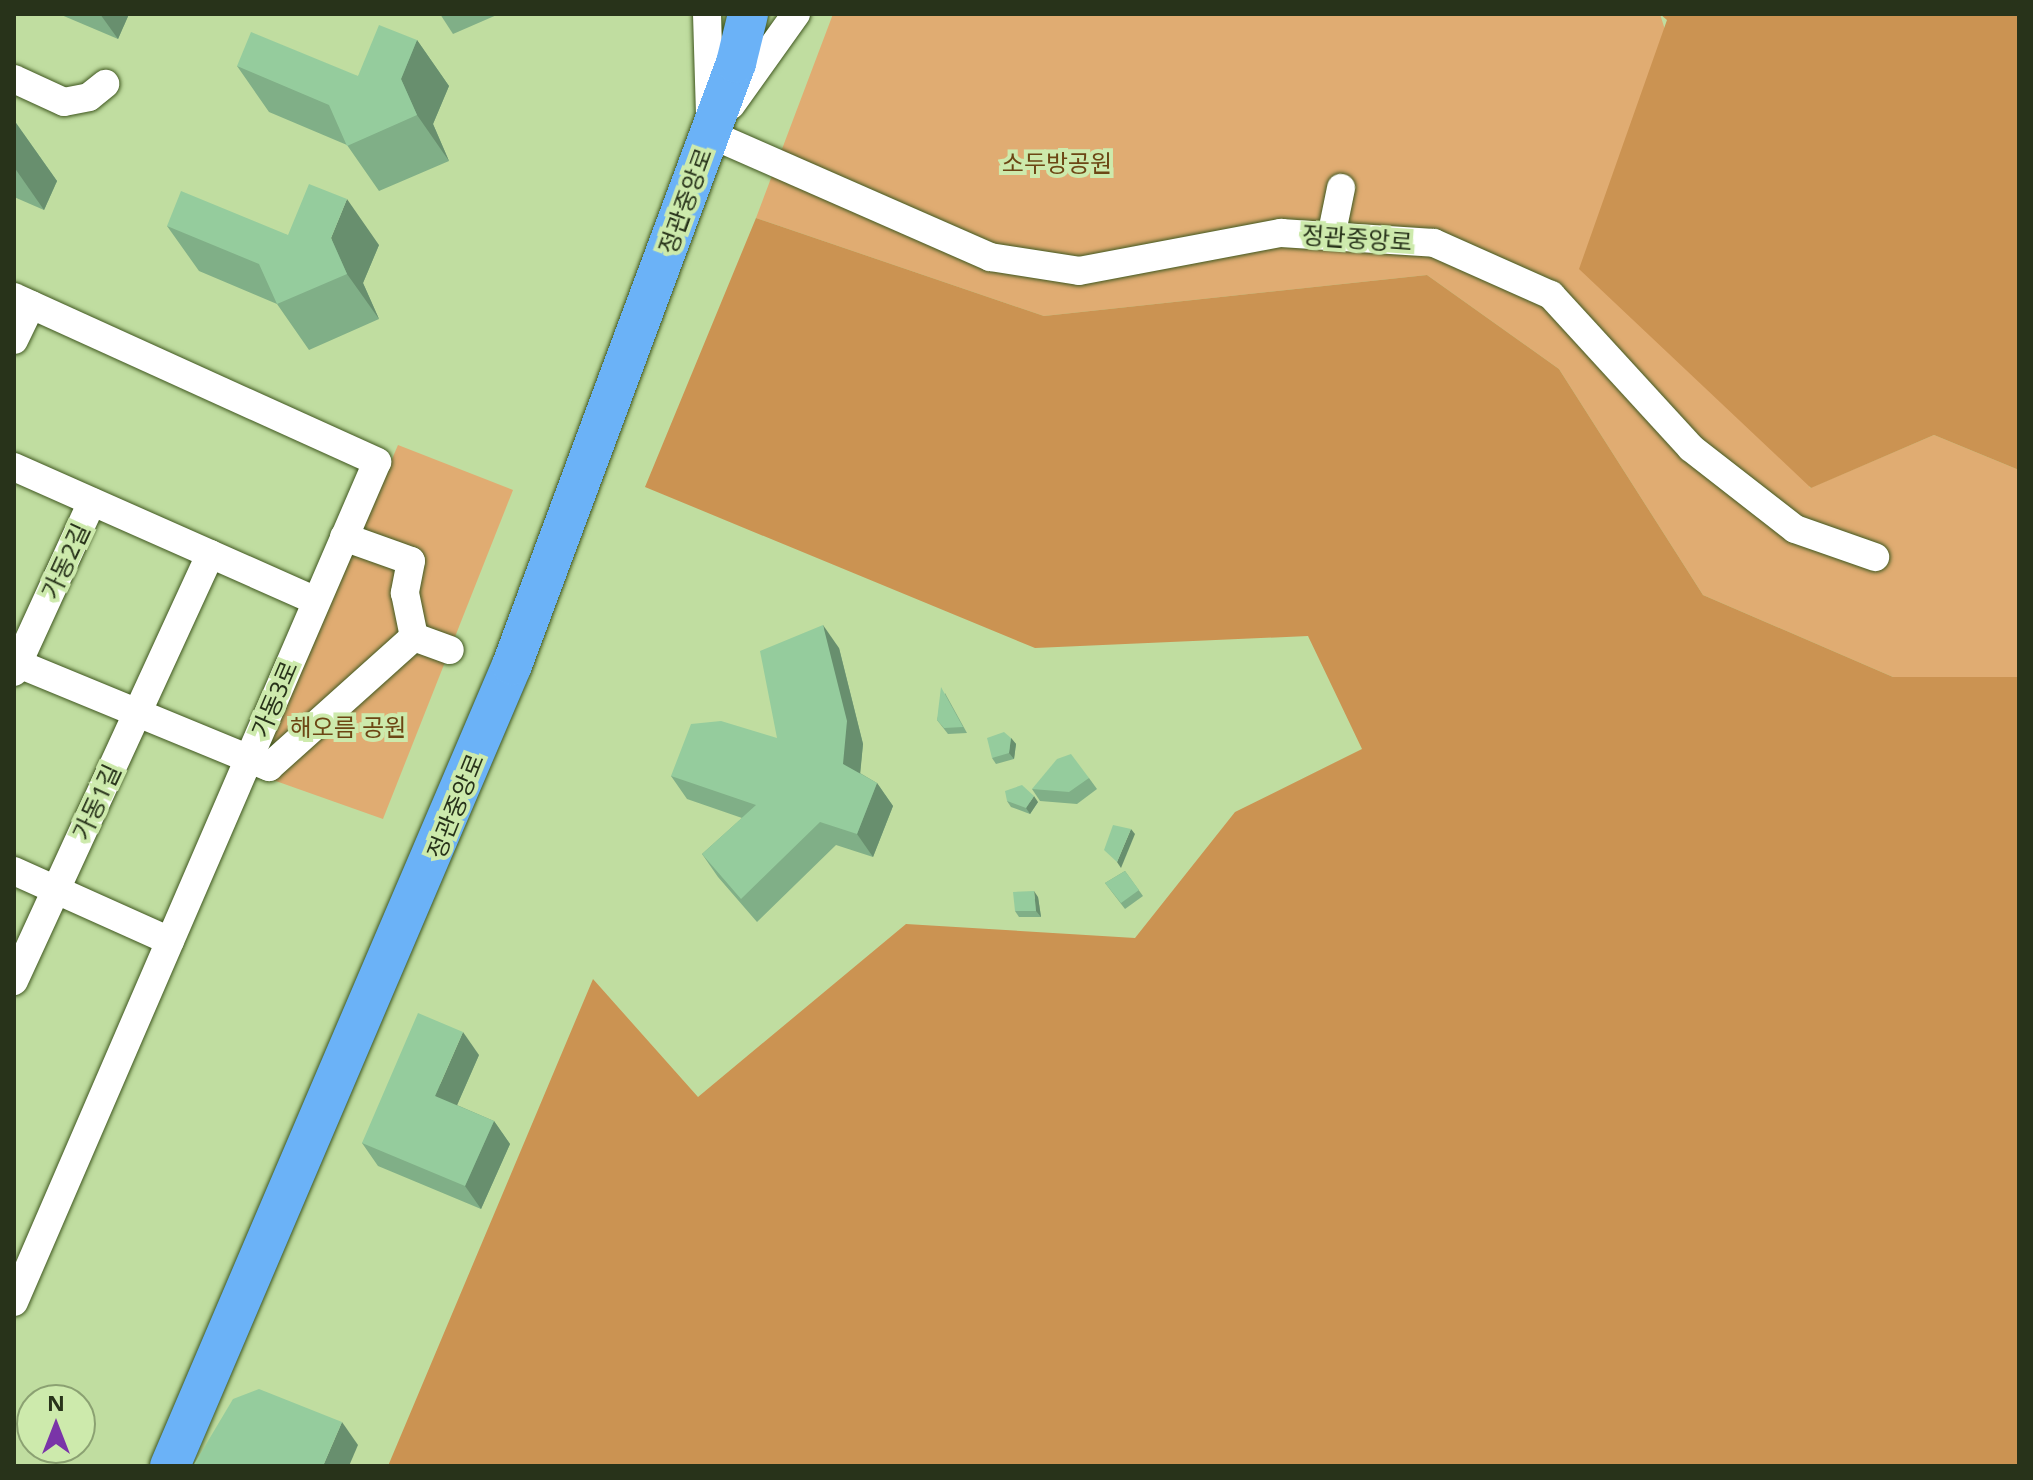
<!DOCTYPE html>
<meta charset="utf-8">
<style>
body{margin:0}
#map{position:relative;width:2033px;height:1480px;overflow:hidden;background:#c0dda0;font-family:"Noto Sans","Noto Sans KR",sans-serif}
div>[style]{position:absolute}
[style*='--x']{left:calc(var(--x)*1px);top:calc(var(--y)*1px);width:calc(var(--w)*1px);rotate:calc(var(--a)*1deg)}
.green>*{inset:0;background:#e0ac72}
.forest>*{inset:0;background:#cb9352}
.roads{filter:drop-shadow(0 0 2px #3f571f) drop-shadow(0 0 2px #3f571f)}
.minor>*{height:28px;margin:-14px;padding:0 14px;transform-origin:14px;border-radius:14px;background:#fff}
.highway>*{height:40px;margin:-20px;padding:0 20px;transform-origin:20px;border-radius:20px;background:#6bb2f7}
.wall>*{inset:0;background:#80af87}
.shaded-wall>*{inset:0;background:#688f6e}
.building>*{inset:0;background:#95cc9d}
span{translate:-50% -50%;white-space:nowrap;text-align:center;line-height:1.15;-webkit-text-stroke:8px #cdeaac;paint-order:stroke}
.park-label{font-size:24px;color:#6c4614}
.street-label{font-size:24px;color:#28331a}
.frame{position:absolute;inset:0;border:16px solid #28331a;pointer-events:none}
.north{position:absolute;left:16px;top:1384px;width:80px;height:80px;box-sizing:border-box;background:#cdeaac;border:2px solid #8ba172;border-radius:50%;rotate:0deg;font-size:22px;font-weight:700;line-height:32px;text-align:center;color:#28331a}
.north::after{content:'';display:block;margin:auto;width:28px;height:36px;background:#7a34a8;clip-path:polygon(50% 0,100% 100%,50% 72%,0 100%)}
</style>
<div id="map">
<div class="green">
<div style="clip-path:polygon(833px 14px,1660px 14px,1810px 488px,1934px 435px,2019px 470px,2019px 677px,1893px 677px,1703px 595px,1559px 369px,1427px 275px,1044px 316px,756px 218px)"></div>
<div style="clip-path:polygon(398px 445px,513px 490px,383px 819px,256px 774px)"></div>
</div>
<div class="forest">
<div style="clip-path:polygon(1660px 14px,2019px 14px,2019px 470px,1934px 435px,1811px 488px,1579px 269px,1667px 20px)"></div>
<div style="clip-path:polygon(756px 218px,1044px 316px,1427px 275px,1559px 369px,1703px 595px,1893px 677px,2019px 677px,2019px 1466px,388px 1466px,593px 979px,698px 1097px,906px 924px,1135px 938px,1235px 812px,1362px 749px,1308px 636px,1035px 648px,645px 487px)"></div>
</div>
<div class="roads">
<div class="minor">
<div style="--x:707;--y:14;--w:99;--a:88.3"></div>
<div style="--x:14;--y:79;--w:55;--a:24.7"></div>
<div style="--x:64;--y:102;--w:25;--a:-11"></div>
<div style="--x:89;--y:97;--w:21;--a:-39"></div>
<div style="--x:731;--y:105;--w:112;--a:-54.5"></div>
<div style="--x:710;--y:134;--w:306;--a:23.7"></div>
<div style="--x:990;--y:257;--w:90;--a:8.9"></div>
<div style="--x:1079;--y:271;--w:206;--a:-10.7"></div>
<div style="--x:1281;--y:233;--w:153;--a:3.7"></div>
<div style="--x:1434;--y:243;--w:128;--a:24"></div>
<div style="--x:1551;--y:295;--w:207;--a:47.5"></div>
<div style="--x:1691;--y:448;--w:132;--a:37.9"></div>
<div style="--x:1795;--y:529;--w:85;--a:19.3"></div>
<div style="--x:1332;--y:232;--w:45;--a:-78.4"></div>
<div style="--x:14;--y:297;--w:399;--a:24.4"></div>
<div style="--x:377;--y:462;--w:915;--a:113.37"></div>
<div style="--x:14;--y:340;--w:39;--a:-64"></div>
<div style="--x:14;--y:467;--w:330;--a:23.9"></div>
<div style="--x:344;--y:537;--w:71;--a:19.7"></div>
<div style="--x:411;--y:561;--w:33;--a:101"></div>
<div style="--x:405;--y:593;--w:45;--a:78.4"></div>
<div style="--x:414;--y:637;--w:38;--a:20"></div>
<div style="--x:14;--y:662;--w:276;--a:22.4"></div>
<div style="--x:269;--y:767;--w:195;--a:-41.9"></div>
<div style="--x:14;--y:672;--w:187;--a:-65.4"></div>
<div style="--x:14;--y:871;--w:171;--a:24.2"></div>
<div style="--x:14;--y:981;--w:470;--a:-65.3"></div>
</div>
<div class="highway">
<div style="--x:170;--y:1466;--w:871;--a:-66.88"></div>
<div style="--x:512;--y:665;--w:642;--a:-69.59"></div>
<div style="--x:736;--y:63;--w:50;--a:-76.2"></div>
</div>
</div>
<div class="wall">
<div style="clip-path:polygon(59px 14px,129px 14px,118px 39px)"></div>
<div style="clip-path:polygon(440px 14px,499px 14px,453px 34px)"></div>
<div style="clip-path:polygon(417px 40px,449px 86px,433px 124px,449px 161px,379px 191px,347px 145px,269px 112px,237px 66px,358px 76px)"></div>
<div style="clip-path:polygon(14px 122px,16px 123px,57px 181px,44px 210px,14px 197px)"></div>
<div style="clip-path:polygon(167px 226px,288px 235px,379px 245px,363px 283px,379px 319px,309px 350px,277px 304px,199px 271px)"></div>
<div style="clip-path:polygon(839px 648px,863px 744px,860px 773px,877px 783px,893px 806px,873px 857px,836px 845px,757px 922px,718px 877px,702px 854px,742px 818px,687px 799px,671px 776px,777px 738px)"></div>
<div style="clip-path:polygon(945px 693px,967px 733px,948px 734px,937px 720px)"></div>
<div style="clip-path:polygon(1011px 738px,1016px 744px,1014px 759px,996px 764px,992px 758px)"></div>
<div style="clip-path:polygon(1089px 778px,1097px 789px,1077px 804px,1040px 801px,1032px 789px)"></div>
<div style="clip-path:polygon(1007px 801px,1038px 802px,1030px 814px,1011px 807px)"></div>
<div style="clip-path:polygon(1125px 871px,1143px 896px,1125px 909px,1105px 883px)"></div>
<div style="clip-path:polygon(1038px 897px,1041px 917px,1019px 917px,1015px 911px)"></div>
<div style="clip-path:polygon(479px 1055px,457px 1105px,494px 1121px,510px 1144px,481px 1209px,378px 1166px,362px 1143px)"></div>
</div>
<div class="shaded-wall">
<div style="clip-path:polygon(100px 14px,129px 14px,118px 39px)"></div>
<div style="clip-path:polygon(417px 40px,449px 86px,433px 124px,449px 161px,417px 115px,401px 79px)"></div>
<div style="clip-path:polygon(16px 123px,57px 181px,44px 210px,14px 167px,14px 128px)"></div>
<div style="clip-path:polygon(347px 199px,379px 245px,363px 283px,379px 319px,347px 274px,331px 238px)"></div>
<div style="clip-path:polygon(823px 625px,839px 648px,863px 744px,859px 786px,843px 764px)"></div>
<div style="clip-path:polygon(1011px 738px,1016px 744px,1014px 759px,1009px 753px)"></div>
<div style="clip-path:polygon(877px 783px,893px 806px,873px 857px,857px 834px)"></div>
<div style="clip-path:polygon(1034px 796px,1038px 802px,1030px 814px,1026px 808px)"></div>
<div style="clip-path:polygon(1131px 829px,1135px 834px,1121px 868px,1117px 862px)"></div>
<div style="clip-path:polygon(1034px 891px,1038px 897px,1041px 917px,1036px 911px)"></div>
<div style="clip-path:polygon(463px 1032px,479px 1055px,451px 1119px,435px 1096px)"></div>
<div style="clip-path:polygon(494px 1121px,510px 1144px,481px 1209px,465px 1186px)"></div>
<div style="clip-path:polygon(342px 1422px,358px 1445px,349px 1466px,323px 1466px)"></div>
</div>
<div class="building">
<div style="clip-path:polygon(379px 25px,417px 40px,401px 79px,417px 115px,347px 146px,329px 105px,237px 66px,251px 32px,358px 76px)"></div>
<div style="clip-path:polygon(309px 184px,347px 199px,331px 238px,347px 274px,277px 304px,259px 264px,167px 226px,181px 191px,288px 235px)"></div>
<div style="clip-path:polygon(823px 625px,847px 721px,843px 764px,877px 783px,857px 834px,820px 822px,741px 899px,702px 854px,756px 805px,671px 776px,691px 724px,721px 721px,777px 738px,760px 651px)"></div>
<div style="clip-path:polygon(941px 687px,963px 727px,944px 728px,937px 720px)"></div>
<div style="clip-path:polygon(1004px 732px,1011px 738px,1009px 753px,992px 758px,987px 738px)"></div>
<div style="clip-path:polygon(1071px 754px,1089px 778px,1069px 792px,1032px 789px,1057px 759px)"></div>
<div style="clip-path:polygon(1022px 785px,1034px 796px,1026px 808px,1007px 801px,1005px 791px)"></div>
<div style="clip-path:polygon(1113px 825px,1131px 829px,1117px 862px,1104px 850px)"></div>
<div style="clip-path:polygon(1125px 871px,1139px 890px,1121px 903px,1105px 883px)"></div>
<div style="clip-path:polygon(1034px 891px,1036px 911px,1015px 911px,1013px 892px)"></div>
<div style="clip-path:polygon(418px 1013px,463px 1032px,435px 1096px,494px 1121px,465px 1186px,362px 1143px)"></div>
<div style="clip-path:polygon(259px 1389px,342px 1422px,323px 1466px,193px 1466px,233px 1399px)"></div>
</div>
<div class="park-label">
<span style="left:1057px;top:163px">소두방공원</span>
<span style="left:348px;top:727px">해오름 공원</span>
</div>
<div class="street-label">
<span style="left:685px;top:201px;rotate:-70deg">정관중앙로</span>
<span style="left:1357px;top:238px;rotate:4deg">정관중앙로</span>
<span style="left:65px;top:561px;rotate:-65deg">가동2길</span>
<span style="left:274px;top:699px;rotate:-67deg">가동3로</span>
<span style="left:96px;top:802px;rotate:-65deg">가동1길</span>
<span style="left:455px;top:806px;rotate:-68deg">정관중앙로</span>
</div>
<div class="frame"></div>
<div class="north">N</div>
</div>
